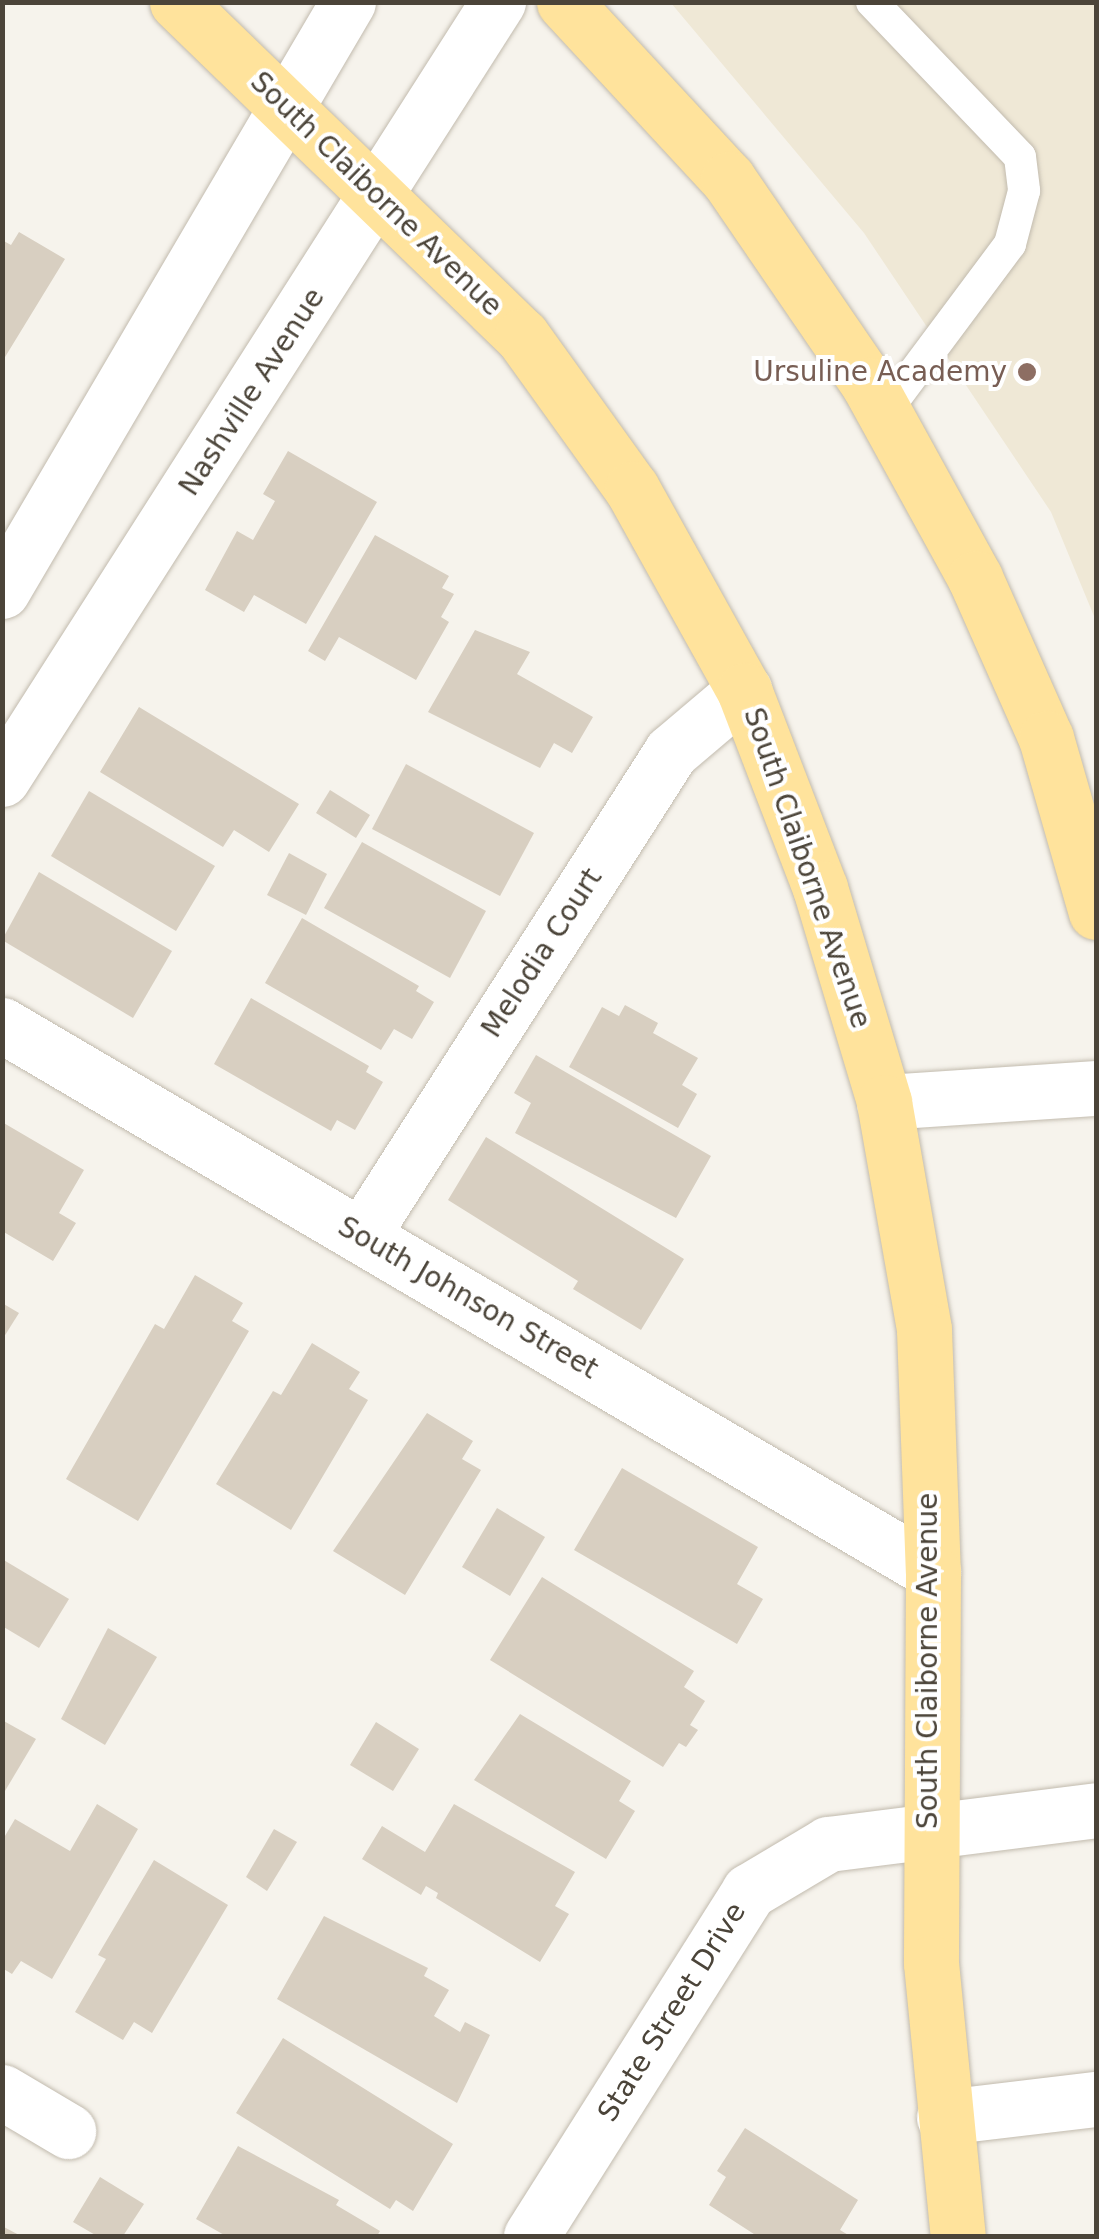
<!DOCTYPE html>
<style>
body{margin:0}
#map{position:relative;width:1099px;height:2239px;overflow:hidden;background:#f6f3ec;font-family:"DejaVu Sans",sans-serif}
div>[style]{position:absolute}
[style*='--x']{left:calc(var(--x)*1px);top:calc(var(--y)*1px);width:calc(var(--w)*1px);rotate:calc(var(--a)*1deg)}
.education>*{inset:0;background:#efe8d6}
.building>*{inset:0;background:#d8cfc1}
.roads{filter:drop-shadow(0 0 2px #c2bbae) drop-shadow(0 0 2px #c2bbae)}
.lane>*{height:32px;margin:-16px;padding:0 16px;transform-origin:16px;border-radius:16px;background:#fff}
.street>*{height:55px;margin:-27.5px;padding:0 27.5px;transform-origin:27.5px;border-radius:27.5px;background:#fff}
.primary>*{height:55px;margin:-27.5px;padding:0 27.5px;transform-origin:27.5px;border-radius:27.5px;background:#ffe39c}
.dots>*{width:28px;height:28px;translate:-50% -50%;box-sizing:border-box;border:5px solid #fff;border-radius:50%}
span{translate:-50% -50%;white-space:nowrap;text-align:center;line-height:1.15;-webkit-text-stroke:8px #fff;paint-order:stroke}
.street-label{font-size:28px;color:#4b4439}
.education-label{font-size:28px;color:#785e54}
.right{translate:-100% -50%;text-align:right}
.frame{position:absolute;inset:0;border:5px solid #4b4439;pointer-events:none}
</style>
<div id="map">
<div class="education">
<div style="clip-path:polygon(671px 3px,1096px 3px,1096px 621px,1051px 512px,864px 233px)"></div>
</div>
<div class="building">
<div style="clip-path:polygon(19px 232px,65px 259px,2px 362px,2px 240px,11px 245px)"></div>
<div style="clip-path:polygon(288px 451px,377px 502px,306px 624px,254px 595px,244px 612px,205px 590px,237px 531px,253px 540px,275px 501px,263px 494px)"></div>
<div style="clip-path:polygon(375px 535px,449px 576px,442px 588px,454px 594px,441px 617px,449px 622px,416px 680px,339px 637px,325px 661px,308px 651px)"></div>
<div style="clip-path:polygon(475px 630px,530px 652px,517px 674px,593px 717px,572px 753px,554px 743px,540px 768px,428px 712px)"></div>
<div style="clip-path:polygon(139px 707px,299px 804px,269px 852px,234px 830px,223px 847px,100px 772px)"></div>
<div style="clip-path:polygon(406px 764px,534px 833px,500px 896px,372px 829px)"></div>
<div style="clip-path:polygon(330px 790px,370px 815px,356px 838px,316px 813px)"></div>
<div style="clip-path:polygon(89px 791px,215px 866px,176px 931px,51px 856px)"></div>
<div style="clip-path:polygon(362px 842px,486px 911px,450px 978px,324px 908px)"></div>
<div style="clip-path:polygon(289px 853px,327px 874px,306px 915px,267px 895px)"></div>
<div style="clip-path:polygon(39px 872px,172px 951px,133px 1018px,2px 940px)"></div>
<div style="clip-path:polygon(302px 918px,419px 986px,416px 991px,434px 1002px,412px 1039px,394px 1029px,381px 1050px,265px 983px)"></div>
<div style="clip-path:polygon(251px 998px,369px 1066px,366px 1072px,383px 1082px,355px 1130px,337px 1120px,331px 1131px,214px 1064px)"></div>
<div style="clip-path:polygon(625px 1005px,658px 1023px,653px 1033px,698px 1058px,682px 1085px,697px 1094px,678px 1128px,569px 1067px,602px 1007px,619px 1016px)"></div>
<div style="clip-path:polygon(536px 1055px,711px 1156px,676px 1218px,515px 1133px,531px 1103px,514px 1093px)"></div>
<div style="clip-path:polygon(2px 1122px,84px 1170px,59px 1213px,76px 1223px,53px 1261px,2px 1231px)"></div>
<div style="clip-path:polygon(486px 1137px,684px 1259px,641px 1330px,573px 1289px,578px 1281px,448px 1200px)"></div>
<div style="clip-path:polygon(195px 1275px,243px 1303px,232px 1321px,249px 1331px,138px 1521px,66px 1479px,155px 1324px,164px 1329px)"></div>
<div style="clip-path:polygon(2px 1303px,19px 1313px,2px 1340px)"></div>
<div style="clip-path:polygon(312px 1343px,360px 1372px,349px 1389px,368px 1400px,291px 1530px,216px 1484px,273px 1391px,281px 1395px)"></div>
<div style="clip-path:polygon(427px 1413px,473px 1441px,462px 1459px,481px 1470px,405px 1595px,333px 1551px)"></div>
<div style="clip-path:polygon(622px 1468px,758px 1547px,737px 1584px,763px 1599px,737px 1644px,574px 1550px)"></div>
<div style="clip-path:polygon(497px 1508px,545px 1537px,510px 1596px,462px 1567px)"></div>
<div style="clip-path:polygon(2px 1559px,69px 1599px,39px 1648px,2px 1626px)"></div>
<div style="clip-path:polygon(542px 1577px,694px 1671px,684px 1687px,705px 1701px,690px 1725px,698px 1730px,686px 1747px,679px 1743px,663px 1767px,490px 1660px)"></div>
<div style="clip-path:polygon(108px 1628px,157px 1657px,105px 1745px,61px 1719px)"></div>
<div style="clip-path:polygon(520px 1714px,631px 1781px,619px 1801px,635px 1811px,606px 1859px,474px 1780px)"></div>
<div style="clip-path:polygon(2px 1720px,36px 1739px,2px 1796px)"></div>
<div style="clip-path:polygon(376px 1722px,419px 1749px,393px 1791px,350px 1765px)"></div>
<div style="clip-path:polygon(97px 1804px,138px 1829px,52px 1979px,21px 1961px,12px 1974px,2px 1968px,2px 1841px,15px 1819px,70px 1851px)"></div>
<div style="clip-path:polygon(454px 1804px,575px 1872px,555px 1906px,569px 1914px,540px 1962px,436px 1898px,438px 1893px,426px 1886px,421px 1895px,362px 1859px,382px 1826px,425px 1852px)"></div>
<div style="clip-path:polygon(274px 1829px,297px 1842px,267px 1891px,246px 1877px)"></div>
<div style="clip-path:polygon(154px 1860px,228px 1905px,152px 2033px,134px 2022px,123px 2040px,75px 2012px,106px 1959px,98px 1955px)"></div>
<div style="clip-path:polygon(324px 1916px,428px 1968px,424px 1976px,449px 1990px,434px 2016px,460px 2032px,465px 2022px,490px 2035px,457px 2103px,277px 1999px)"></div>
<div style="clip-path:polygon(283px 2038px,453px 2144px,413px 2211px,396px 2200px,390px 2209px,236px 2113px)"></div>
<div style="clip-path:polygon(745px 2128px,858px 2200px,840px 2230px,850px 2236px,757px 2236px,709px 2205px,726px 2177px,717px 2171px)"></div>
<div style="clip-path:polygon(238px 2146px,339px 2200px,336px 2205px,380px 2231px,377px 2236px,226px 2236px,196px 2219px)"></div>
<div style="clip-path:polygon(100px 2177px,144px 2204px,123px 2236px,97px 2236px,73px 2222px)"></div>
<div style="clip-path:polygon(2px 2226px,21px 2236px,2px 2236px)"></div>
</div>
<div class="roads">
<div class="lane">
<div style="--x:872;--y:2;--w:214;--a:46.3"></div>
<div style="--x:1020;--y:157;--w:34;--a:83"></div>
<div style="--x:1024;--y:191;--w:55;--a:104.8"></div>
<div style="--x:1010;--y:244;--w:211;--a:126.7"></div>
</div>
<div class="street">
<div style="--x:2;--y:591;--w:683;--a:-59.57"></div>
<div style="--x:2;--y:779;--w:922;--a:-57.45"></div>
<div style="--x:2;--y:1025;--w:1080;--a:30.44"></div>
<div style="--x:884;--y:1102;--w:212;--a:-3.8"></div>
<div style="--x:362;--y:1235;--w:573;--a:-57.39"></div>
<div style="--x:671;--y:752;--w:96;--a:-40.3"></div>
<div style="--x:2;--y:2092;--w:77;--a:30.6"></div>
<div style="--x:944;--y:2117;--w:153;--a:-6.8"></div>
<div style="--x:531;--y:2236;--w:408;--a:-57.7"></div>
<div style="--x:749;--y:1891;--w:92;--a:-30.7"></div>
<div style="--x:828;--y:1844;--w:270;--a:-7.2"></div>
</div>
<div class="primary">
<div style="--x:177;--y:2;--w:480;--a:44.1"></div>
<div style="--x:522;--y:336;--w:188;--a:54.3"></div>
<div style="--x:632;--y:489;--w:230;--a:60.9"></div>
<div style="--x:744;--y:690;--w:212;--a:69"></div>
<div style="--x:820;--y:888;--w:223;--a:73.3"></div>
<div style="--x:884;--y:1102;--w:231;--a:80"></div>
<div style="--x:924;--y:1330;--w:242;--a:87.9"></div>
<div style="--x:933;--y:1572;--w:391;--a:90.3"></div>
<div style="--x:931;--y:1963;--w:274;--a:84.4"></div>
<div style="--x:564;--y:2;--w:241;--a:47.2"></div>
<div style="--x:728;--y:179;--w:250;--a:55.6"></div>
<div style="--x:869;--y:385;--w:220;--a:61.2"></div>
<div style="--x:975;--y:578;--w:175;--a:66.1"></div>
<div style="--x:1046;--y:738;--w:181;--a:74"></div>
</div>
</div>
<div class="dots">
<div style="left:1027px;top:372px;background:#8d6e63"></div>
</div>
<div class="street-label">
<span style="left:376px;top:194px;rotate:44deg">South Claiborne Avenue</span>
<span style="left:252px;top:392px;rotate:-57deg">Nashville Avenue</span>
<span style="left:807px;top:868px;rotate:71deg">South Claiborne Avenue</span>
<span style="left:542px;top:953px;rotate:-57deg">Melodia Court</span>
<span style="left:468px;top:1298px;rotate:30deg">South Johnson Street</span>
<span style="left:928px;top:1661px;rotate:-90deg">South Claiborne Avenue</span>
<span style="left:672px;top:2012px;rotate:-58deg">State Street Drive</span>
</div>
<div class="education-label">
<span class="right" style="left:1007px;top:372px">Ursuline Academy</span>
</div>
<div class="frame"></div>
</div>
